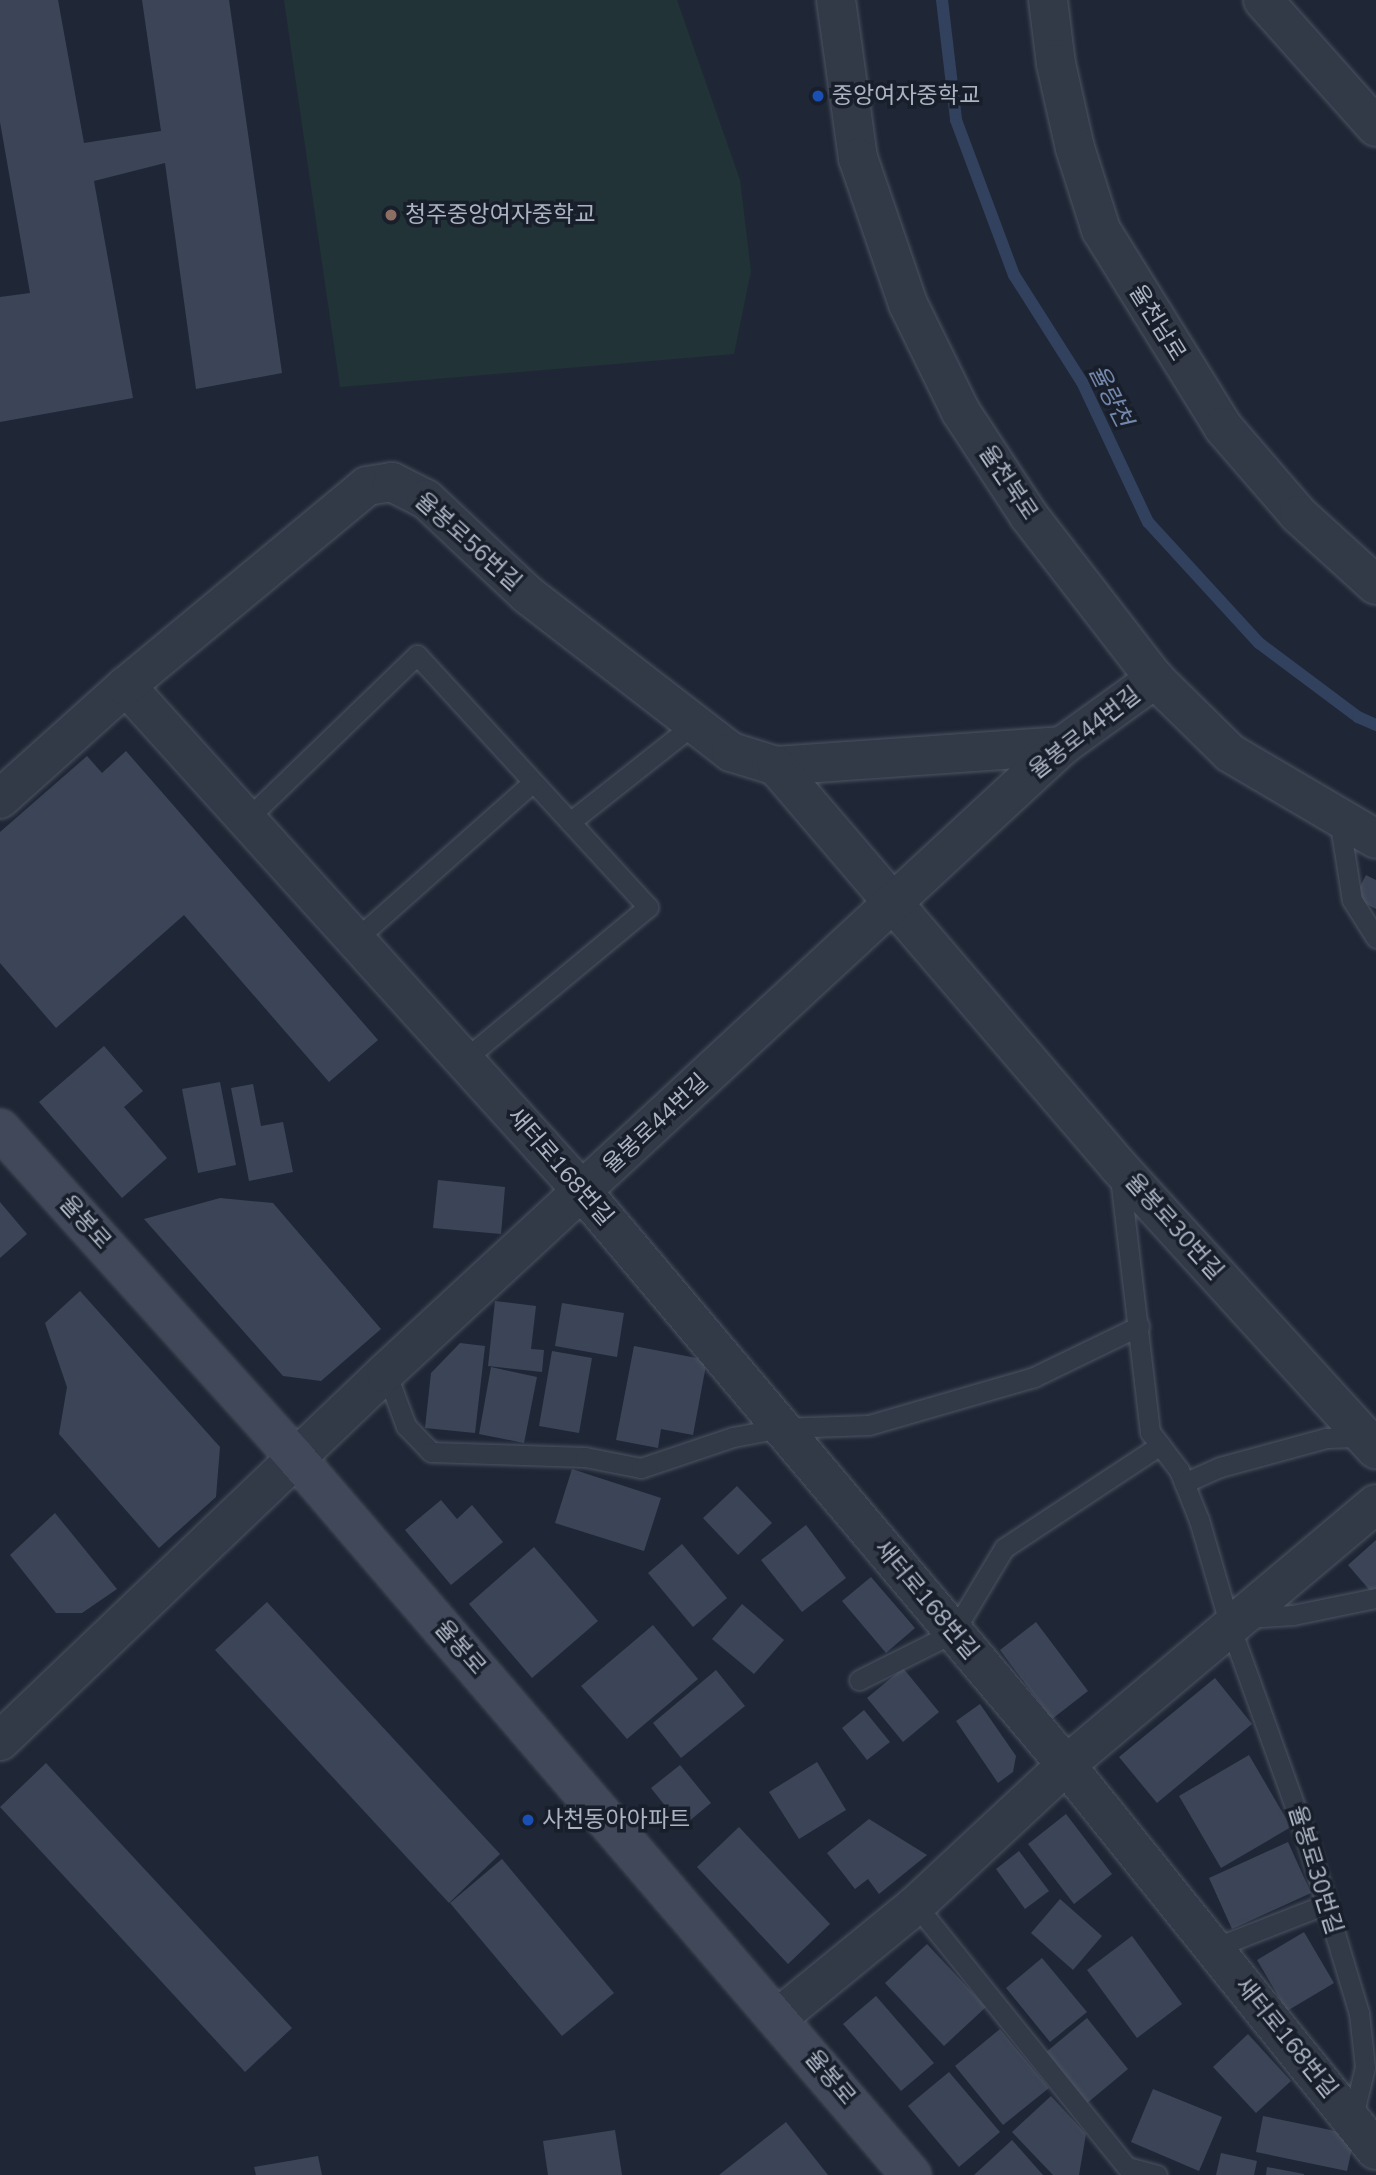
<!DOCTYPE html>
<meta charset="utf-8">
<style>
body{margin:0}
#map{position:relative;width:1376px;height:2175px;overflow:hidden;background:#1f2736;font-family:"Nunito Sans","Noto Sans KR",sans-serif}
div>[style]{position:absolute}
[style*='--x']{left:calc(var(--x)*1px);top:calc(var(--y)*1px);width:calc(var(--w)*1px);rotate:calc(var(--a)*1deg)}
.green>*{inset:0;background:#213337}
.stream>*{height:12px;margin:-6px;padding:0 6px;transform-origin:6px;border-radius:6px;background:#32415e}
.building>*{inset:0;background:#3b4557}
.roads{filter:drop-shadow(0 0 2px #4d5462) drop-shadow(0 0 2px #4d5462)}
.lane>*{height:19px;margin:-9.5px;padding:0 9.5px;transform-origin:9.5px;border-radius:9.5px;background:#323947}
.street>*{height:38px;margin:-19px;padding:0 19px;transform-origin:19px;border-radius:19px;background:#323947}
.secondary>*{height:38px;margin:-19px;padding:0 19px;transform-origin:19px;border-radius:19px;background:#40485a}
.dots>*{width:19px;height:19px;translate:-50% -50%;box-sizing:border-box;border:4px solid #181f2b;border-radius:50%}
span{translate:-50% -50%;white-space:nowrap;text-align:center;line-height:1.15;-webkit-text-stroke:7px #181f2b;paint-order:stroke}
.poi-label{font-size:23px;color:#acb4c4}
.left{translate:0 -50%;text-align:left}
.street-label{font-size:23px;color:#acb4c4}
.water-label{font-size:24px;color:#7488ad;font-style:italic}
</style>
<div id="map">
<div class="green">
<div style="clip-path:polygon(284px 0,677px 0,740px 180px,751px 271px,734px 354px,340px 387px)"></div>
</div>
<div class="stream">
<div style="--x:942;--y:0;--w:121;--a:83.3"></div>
<div style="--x:956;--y:120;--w:165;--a:69.5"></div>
<div style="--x:1014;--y:275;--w:127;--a:57.6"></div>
<div style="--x:1082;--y:382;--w:155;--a:64.8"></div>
<div style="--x:1148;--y:522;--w:164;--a:47.5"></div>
<div style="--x:1259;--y:643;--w:124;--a:36.8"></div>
<div style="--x:1358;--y:717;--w:20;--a:24"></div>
</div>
<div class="building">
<div style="clip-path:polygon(0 0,58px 0,84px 143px,161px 131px,142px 0,229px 0,282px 373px,196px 389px,165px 163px,94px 181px,133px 398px,0 422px,0 297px,30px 293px,0 122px)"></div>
<div style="clip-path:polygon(126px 751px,378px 1040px,329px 1082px,184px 915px,56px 1028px,0 963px,0 832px,87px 756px,102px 773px)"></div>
<div style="clip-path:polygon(1366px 875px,1376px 880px,1376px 909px,1354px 898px)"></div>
<div style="clip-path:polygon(104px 1046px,143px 1091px,124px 1107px,167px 1158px,122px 1198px,39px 1102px)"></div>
<div style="clip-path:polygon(220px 1082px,236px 1165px,198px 1173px,182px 1089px)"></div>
<div style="clip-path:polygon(253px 1084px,261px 1126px,283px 1122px,293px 1172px,249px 1181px,231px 1088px)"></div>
<div style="clip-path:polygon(438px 1180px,505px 1187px,501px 1234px,433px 1228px)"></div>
<div style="clip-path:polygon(220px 1198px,273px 1203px,381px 1329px,321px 1381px,283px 1376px,144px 1219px)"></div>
<div style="clip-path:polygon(0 1202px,27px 1234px,0 1258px)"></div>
<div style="clip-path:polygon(80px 1291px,220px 1447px,216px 1497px,159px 1548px,59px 1434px,67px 1387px,45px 1323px)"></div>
<div style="clip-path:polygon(495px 1301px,536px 1306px,531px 1349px,544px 1350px,542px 1372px,488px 1366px)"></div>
<div style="clip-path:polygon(562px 1303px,624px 1313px,617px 1357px,555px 1346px)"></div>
<div style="clip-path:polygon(460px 1343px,485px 1346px,475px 1433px,425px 1428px,431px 1373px)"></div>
<div style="clip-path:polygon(634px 1346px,707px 1360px,693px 1435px,661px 1429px,658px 1448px,616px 1440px)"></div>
<div style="clip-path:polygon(552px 1351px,592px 1358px,579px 1433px,539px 1426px)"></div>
<div style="clip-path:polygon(491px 1367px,537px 1377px,524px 1443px,479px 1434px)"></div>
<div style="clip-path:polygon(572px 1469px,661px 1498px,644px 1551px,555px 1523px)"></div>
<div style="clip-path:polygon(737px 1486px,772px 1523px,738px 1555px,703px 1518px)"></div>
<div style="clip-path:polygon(441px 1500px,457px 1519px,472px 1505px,503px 1542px,451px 1585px,405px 1530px)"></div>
<div style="clip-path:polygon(55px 1513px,117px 1589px,82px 1613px,56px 1613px,10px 1555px)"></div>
<div style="clip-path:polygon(806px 1525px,846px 1578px,802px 1612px,761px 1560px)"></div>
<div style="clip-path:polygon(1376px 1540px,1376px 1589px,1372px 1593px,1348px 1565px)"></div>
<div style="clip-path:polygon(682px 1544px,727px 1598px,693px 1627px,648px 1573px)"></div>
<div style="clip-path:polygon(534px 1547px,598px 1621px,532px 1678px,469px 1604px)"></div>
<div style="clip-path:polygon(871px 1577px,915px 1628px,886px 1653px,842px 1601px)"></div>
<div style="clip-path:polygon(267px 1602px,500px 1854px,449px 1903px,215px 1650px)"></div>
<div style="clip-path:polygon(742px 1604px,784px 1640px,754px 1674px,712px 1639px)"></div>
<div style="clip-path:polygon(1036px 1622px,1088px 1691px,1052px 1719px,1000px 1650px)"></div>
<div style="clip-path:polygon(653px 1625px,698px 1679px,627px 1739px,581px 1686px)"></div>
<div style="clip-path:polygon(903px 1668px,939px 1712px,903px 1742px,867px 1698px)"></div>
<div style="clip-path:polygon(716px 1670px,745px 1706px,681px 1758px,653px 1723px)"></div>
<div style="clip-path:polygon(1215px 1678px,1252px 1724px,1157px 1803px,1119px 1757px)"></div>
<div style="clip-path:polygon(980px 1704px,1016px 1756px,1013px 1772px,998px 1783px,956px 1721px)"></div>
<div style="clip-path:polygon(864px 1710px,890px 1742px,867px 1760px,842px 1728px)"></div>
<div style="clip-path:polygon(1249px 1755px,1291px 1827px,1221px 1868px,1179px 1796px)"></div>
<div style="clip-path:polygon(817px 1762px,846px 1810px,799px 1839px,769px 1792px)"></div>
<div style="clip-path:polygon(46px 1763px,292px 2028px,245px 2072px,0 1807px)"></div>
<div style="clip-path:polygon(680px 1765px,711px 1803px,682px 1827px,651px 1788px)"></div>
<div style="clip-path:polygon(1066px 1814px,1112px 1874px,1074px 1904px,1028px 1844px)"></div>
<div style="clip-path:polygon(869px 1819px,927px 1855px,879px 1894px,868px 1879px,855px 1889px,827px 1853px)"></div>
<div style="clip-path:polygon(739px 1827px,830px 1924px,788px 1964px,697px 1867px)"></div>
<div style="clip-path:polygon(1288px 1842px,1311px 1893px,1232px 1929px,1209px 1878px)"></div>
<div style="clip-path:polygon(1019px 1851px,1049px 1891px,1025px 1909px,996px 1869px)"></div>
<div style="clip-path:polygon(502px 1859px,614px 1993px,562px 2036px,450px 1903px)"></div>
<div style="clip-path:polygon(1060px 1899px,1102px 1936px,1073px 1970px,1031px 1933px)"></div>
<div style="clip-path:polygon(1304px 1932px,1334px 1983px,1287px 2011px,1257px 1960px)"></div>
<div style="clip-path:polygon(1132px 1936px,1182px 2004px,1137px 2038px,1087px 1970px)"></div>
<div style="clip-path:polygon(927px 1944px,986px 2007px,944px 2046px,885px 1983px)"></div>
<div style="clip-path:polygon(1042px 1958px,1087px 2012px,1050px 2042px,1006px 1988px)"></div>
<div style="clip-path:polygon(876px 1996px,934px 2063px,901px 2091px,843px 2024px)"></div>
<div style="clip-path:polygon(1087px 2018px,1128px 2069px,1086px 2104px,1045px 2053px)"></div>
<div style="clip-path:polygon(1000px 2029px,1049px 2088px,1003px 2125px,955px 2066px)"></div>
<div style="clip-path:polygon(1248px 2034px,1291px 2081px,1256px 2113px,1213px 2067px)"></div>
<div style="clip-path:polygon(949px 2072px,1000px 2132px,959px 2167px,908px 2106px)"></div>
<div style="clip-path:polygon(1153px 2089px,1222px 2117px,1199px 2171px,1131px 2142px)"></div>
<div style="clip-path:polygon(1051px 2096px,1086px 2134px,1079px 2175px,1053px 2175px,1012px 2132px)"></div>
<div style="clip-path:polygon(1263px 2116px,1355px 2135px,1347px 2171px,1256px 2152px)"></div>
<div style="clip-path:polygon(786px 2122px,828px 2175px,719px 2175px)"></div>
<div style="clip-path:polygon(615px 2130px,622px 2175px,548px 2175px,543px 2141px)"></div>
<div style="clip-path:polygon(1012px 2140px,1043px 2175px,974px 2175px)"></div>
<div style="clip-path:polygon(1221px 2153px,1257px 2161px,1254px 2175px,1216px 2175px)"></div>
<div style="clip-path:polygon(318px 2156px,322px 2175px,256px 2175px,254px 2167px)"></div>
<div style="clip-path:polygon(1267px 2167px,1304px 2174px,1304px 2175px,1266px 2175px)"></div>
</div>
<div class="roads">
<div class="lane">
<div style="--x:247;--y:819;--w:236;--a:-44"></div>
<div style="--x:417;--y:655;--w:342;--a:47.5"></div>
<div style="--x:648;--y:907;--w:239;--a:140.3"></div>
<div style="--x:1339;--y:819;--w:82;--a:80.9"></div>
<div style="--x:1352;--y:900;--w:45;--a:57.7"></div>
<div style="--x:570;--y:822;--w:158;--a:-38.3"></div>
<div style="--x:355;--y:940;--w:238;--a:-41.6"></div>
<div style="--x:1120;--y:1177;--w:257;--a:83.3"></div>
<div style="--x:1150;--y:1432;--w:48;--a:52.7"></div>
<div style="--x:1179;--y:1470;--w:54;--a:68.2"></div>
<div style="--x:1199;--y:1520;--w:110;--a:73.7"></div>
<div style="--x:1230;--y:1626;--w:218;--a:70.2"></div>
<div style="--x:1304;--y:1831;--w:190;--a:73.2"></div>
<div style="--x:1359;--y:2013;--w:54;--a:83.7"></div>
<div style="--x:1365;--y:2067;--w:55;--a:103.8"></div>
<div style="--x:386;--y:1372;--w:58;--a:69.7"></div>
<div style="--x:406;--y:1426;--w:36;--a:46"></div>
<div style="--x:431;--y:1452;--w:154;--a:1.9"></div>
<div style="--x:585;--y:1457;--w:57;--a:11.1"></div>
<div style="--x:641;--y:1468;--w:97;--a:-18.6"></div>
<div style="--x:733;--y:1437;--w:49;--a:-10.6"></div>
<div style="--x:781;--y:1428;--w:88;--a:-2"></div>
<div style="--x:869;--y:1425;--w:172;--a:-16.2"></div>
<div style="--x:1034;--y:1377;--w:117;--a:-25.9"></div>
<div style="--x:1184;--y:1483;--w:39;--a:-24"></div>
<div style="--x:1220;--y:1467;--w:110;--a:-15.3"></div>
<div style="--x:1326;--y:1438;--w:38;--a:-2"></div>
<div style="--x:1246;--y:1618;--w:47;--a:-3.7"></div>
<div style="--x:1293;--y:1615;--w:85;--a:-11.6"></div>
<div style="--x:859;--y:1680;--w:105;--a:-26.6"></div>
<div style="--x:953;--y:1633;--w:99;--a:-59"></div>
<div style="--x:1004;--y:1548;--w:187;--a:-33.4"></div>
<div style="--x:916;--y:1905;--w:336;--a:51.2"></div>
<div style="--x:1127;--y:2167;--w:31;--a:15"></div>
<div style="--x:1214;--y:1948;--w:120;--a:-21.4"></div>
</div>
<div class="street">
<div style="--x:836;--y:0;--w:160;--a:82.1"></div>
<div style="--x:858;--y:158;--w:154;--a:71.1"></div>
<div style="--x:908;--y:304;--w:120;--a:63.9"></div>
<div style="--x:961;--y:412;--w:124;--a:56.8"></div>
<div style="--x:1029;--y:516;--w:206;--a:52.3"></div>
<div style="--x:1155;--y:679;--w:105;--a:44.6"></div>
<div style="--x:1230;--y:753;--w:169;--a:30.5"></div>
<div style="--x:1048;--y:0;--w:64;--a:82.9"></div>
<div style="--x:1056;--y:64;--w:86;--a:77.3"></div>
<div style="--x:1075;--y:148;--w:86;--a:72.4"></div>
<div style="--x:1101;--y:230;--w:232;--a:58.2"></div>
<div style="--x:1223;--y:427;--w:116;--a:49.2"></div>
<div style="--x:1299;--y:515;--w:104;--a:42.3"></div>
<div style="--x:1263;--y:0;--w:170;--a:48.3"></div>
<div style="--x:126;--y:686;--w:682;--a:47.91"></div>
<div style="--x:583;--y:1192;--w:749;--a:49.87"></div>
<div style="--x:1066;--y:1765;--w:494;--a:51.2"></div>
<div style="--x:776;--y:766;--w:287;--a:-4"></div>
<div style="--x:0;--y:799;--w:169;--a:-41.9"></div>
<div style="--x:126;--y:686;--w:313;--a:-39.7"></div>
<div style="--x:367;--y:486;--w:25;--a:-9"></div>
<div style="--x:392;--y:482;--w:38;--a:27"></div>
<div style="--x:426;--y:499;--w:140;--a:43.3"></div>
<div style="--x:528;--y:595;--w:257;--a:37.7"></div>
<div style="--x:731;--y:752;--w:47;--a:17.3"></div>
<div style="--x:776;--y:766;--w:528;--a:49.46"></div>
<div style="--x:1119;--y:1167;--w:382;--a:47.7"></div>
<div style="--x:0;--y:1741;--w:534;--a:-43.71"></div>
<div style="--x:386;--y:1372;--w:921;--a:-42.8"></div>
<div style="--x:1062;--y:746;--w:115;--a:-35.8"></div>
<div style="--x:779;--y:2017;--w:177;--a:-39.3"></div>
<div style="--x:916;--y:1905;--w:205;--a:-43"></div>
<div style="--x:1066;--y:1765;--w:405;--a:-40.1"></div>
</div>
<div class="secondary">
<div style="--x:0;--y:1129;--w:443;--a:48"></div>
<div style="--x:296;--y:1458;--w:945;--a:49.38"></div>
</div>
</div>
<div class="dots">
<div style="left:818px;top:96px;background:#1a4fb4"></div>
<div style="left:391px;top:215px;background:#8d6e63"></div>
<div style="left:528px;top:1820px;background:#1a4fb4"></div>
</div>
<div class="poi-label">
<span class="left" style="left:832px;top:96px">중앙여자중학교</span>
<span class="left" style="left:405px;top:215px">청주중앙여자중학교</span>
<span class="left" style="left:542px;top:1820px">사천동아아파트</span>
</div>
<div class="street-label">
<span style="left:1157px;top:323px;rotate:58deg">율천남로</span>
<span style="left:1008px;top:483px;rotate:56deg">율천북로</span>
<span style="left:468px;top:542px;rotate:42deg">율봉로56번길</span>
<span style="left:1085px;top:733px;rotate:-38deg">율봉로44번길</span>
<span style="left:656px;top:1124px;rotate:-43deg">율봉로44번길</span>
<span style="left:560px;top:1167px;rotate:49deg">새터로168번길</span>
<span style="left:85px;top:1223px;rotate:48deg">율봉로</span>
<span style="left:1174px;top:1227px;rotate:48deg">율봉로30번길</span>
<span style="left:926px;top:1600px;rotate:50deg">새터로168번길</span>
<span style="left:460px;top:1648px;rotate:49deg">율봉로</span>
<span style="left:1315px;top:1870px;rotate:73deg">율봉로30번길</span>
<span style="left:1286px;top:2038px;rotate:51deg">새터로168번길</span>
<span style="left:830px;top:2078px;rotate:50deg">율봉로</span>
</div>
<div class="water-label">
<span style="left:1110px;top:396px;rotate:63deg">율량천</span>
</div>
</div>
